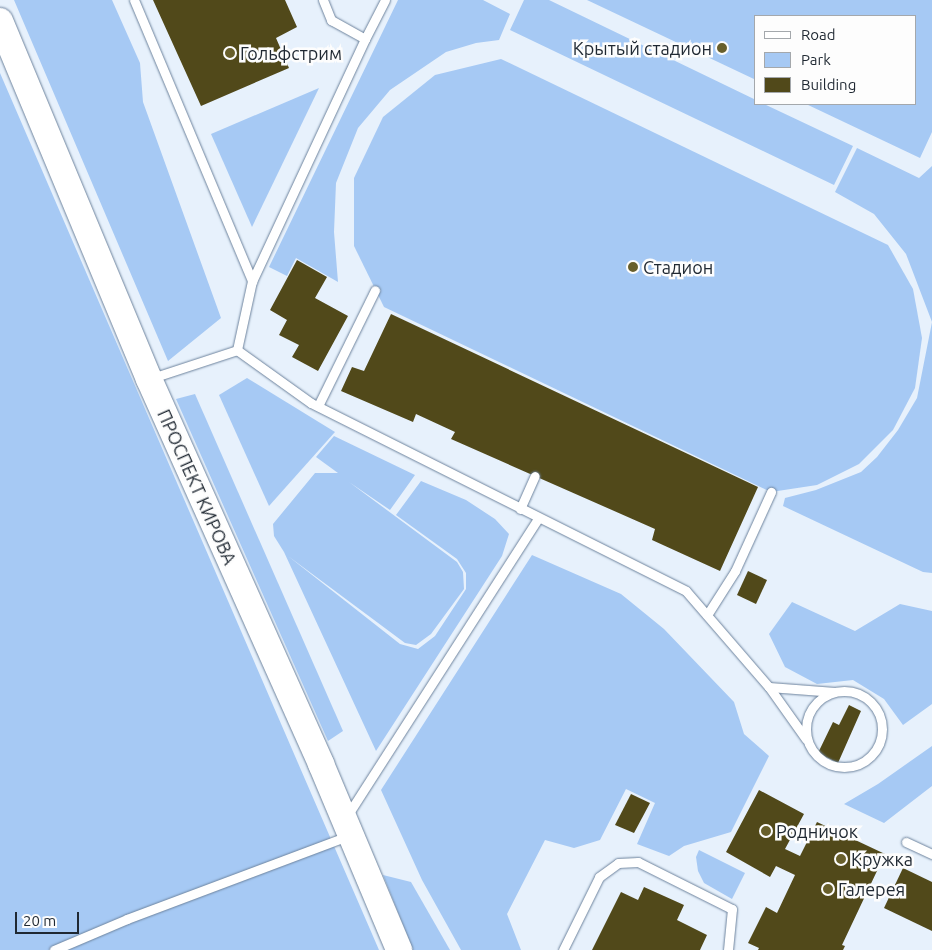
<!DOCTYPE html>
<meta charset="utf-8">
<style>
body{margin:0}
#map{position:relative;width:932px;height:950px;overflow:hidden;background:#e7f1fc;font-family:Ubuntu,sans-serif}
div>[style]{position:absolute}
[style*='--x']{left:calc(var(--x)*1px);top:calc(var(--y)*1px);width:calc(var(--w)*1px);rotate:calc(var(--a)*1deg)}
.green>*{inset:0;background:#a6c9f4}
.building>*{inset:0;background:#51491a}
.roads{filter:drop-shadow(0 0 1px #6d839d) drop-shadow(0 0 1px #6d839d)}
.service>*{height:9px;margin:-4.5px;padding:0 4.5px;transform-origin:4.5px;border-radius:4.5px;background:#fff}
.service>.ring{margin:-4.5px;padding:0;box-sizing:content-box;background:none;border:9px solid #fff;border-radius:50%}
.secondary>*{height:26px;margin:-13px;padding:0 13px;transform-origin:13px;border-radius:13px;background:#fff}
.dots>*{width:14px;height:14px;translate:-50% -50%;box-sizing:border-box;border:2px solid #fdfdfd;border-radius:50%}
span{translate:-50% -50%;white-space:nowrap;text-align:center;line-height:1.15;-webkit-text-stroke:5px #fdfdfd;paint-order:stroke}
.poi-label{font-size:18px;color:#1f2832}
.right{translate:-100% -50%;text-align:right}
.left{translate:0 -50%;text-align:left}
.street-label{font-size:18px;color:#1f2832}
.legend{position:absolute;left:754px;top:15px;width:162px;height:90px;box-sizing:border-box;background:#fdfdfd;border:1px solid #a4a8ac;margin:0;padding:6px 9px;list-style:none;font-size:15px;color:#1f2832}
.legend li{display:flex;align-items:center;gap:10px;height:25px}
.legend b{width:25px;border:1px solid #a4a8ac}
.scale{position:absolute;left:15px;top:912px;width:64px;height:22px;box-sizing:border-box;border:2px solid #1f2832;border-top:0;padding-left:6px;font-size:15px;line-height:18px;white-space:nowrap;color:#1f2832;-webkit-text-stroke:4px #fdfdfd;paint-order:stroke}
</style>
<div id="map">
<div class="green">
<div style="clip-path:polygon(14px 0,112px 0,140px 63px,143px 102px,221px 318px,168px 361px)"></div>
<div style="clip-path:polygon(398px 0,483px 0,510px 14px,499px 40px,476px 43px,446px 52px,390px 90px,358px 128px,336px 183px,334px 232px,338px 282px,296px 258px,287px 276px,269px 267px)"></div>
<div style="clip-path:polygon(524px 0,549px 0,756px 100px,756px 104px,764px 104px,853px 146px,834px 185px,510px 30px)"></div>
<div style="clip-path:polygon(587px 0,932px 0,932px 132px,920px 158px,806px 104px,916px 104px,916px 16px,756px 16px,756px 80px)"></div>
<div style="clip-path:polygon(501px 59px,888px 245px,913px 289px,922px 338px,915px 388px,893px 430px,859px 464px,817px 485px,771px 492px,384px 307px,354px 246px,354px 178px,383px 117px,435px 75px)"></div>
<div style="clip-path:polygon(0 73px,301px 770px,379px 950px,0 950px)"></div>
<div style="clip-path:polygon(319px 88px,252px 227px,211px 134px)"></div>
<div style="clip-path:polygon(857px 148px,919px 178px,932px 166px,932px 573px,923px 572px,783px 506px,785px 498px,816px 490px,861px 472px,877px 457px,898px 430px,917px 398px,932px 322px,906px 254px,874px 214px,835px 192px)"></div>
<div style="clip-path:polygon(247px 378px,335px 432px,269px 506px,219px 395px)"></div>
<div style="clip-path:polygon(195px 394px,343px 731px,328px 741px,176px 399px)"></div>
<div style="clip-path:polygon(334px 436px,415px 475px,390px 510px,349px 482px,457px 562px,463px 572px,464px 589px,431px 634px,416px 645px,405px 643px,288px 556px,400px 644px,418px 649px,435px 636px,466px 589px,466px 573px,457px 559px,396px 515px,421px 481px,466px 500px,495px 519px,509px 534px,502px 556px,376px 751px,284px 552px,274px 536px,273px 524px,315px 473px,338px 473px,316px 457px)"></div>
<div style="clip-path:polygon(532px 555px,621px 594px,664px 629px,734px 702px,744px 734px,769px 756px,731px 832px,684px 846px,669px 856px,637px 844px,655px 803px,626px 789px,600px 840px,574px 848px,545px 840px,507px 914px,521px 950px,461px 950px,422px 880px,381px 790px)"></div>
<div style="clip-path:polygon(792px 602px,855px 631px,900px 604px,932px 611px,932px 704px,903px 725px,884px 699px,853px 680px,817px 684px,785px 667px,769px 634px)"></div>
<div style="clip-path:polygon(932px 746px,932px 786px,884px 823px,844px 804px,878px 784px)"></div>
<div style="clip-path:polygon(699px 850px,745px 873px,732px 899px,704px 883px,698px 871px,696px 857px)"></div>
<div style="clip-path:polygon(383px 875px,411px 882px,450px 950px,413px 950px)"></div>
</div>
<div class="building">
<div style="clip-path:polygon(153px 0,285px 0,297px 27px,276px 38px,289px 68px,201px 106px)"></div>
<div style="clip-path:polygon(297px 260px,327px 277px,315px 298px,348px 316px,318px 371px,292px 357px,299px 345px,279px 335px,287px 320px,270px 310px)"></div>
<div style="clip-path:polygon(391px 314px,758px 487px,720px 571px,652px 540px,655px 529px,451px 439px,455px 432px,416px 414px,413px 422px,341px 391px,352px 367px,364px 371px)"></div>
<div style="clip-path:polygon(748px 571px,767px 580px,756px 604px,737px 595px)"></div>
<div style="clip-path:polygon(849px 705px,861px 711px,838px 763px,818px 753px,833px 722px,839px 725px)"></div>
<div style="clip-path:polygon(759px 790px,804px 814px,785px 849px,800px 856px,817px 822px,885px 854px,842px 945px,845px 946px,843px 950px,758px 950px,759px 948px,748px 943px,766px 907px,777px 913px,795px 875px,776px 866px,770px 877px,726px 852px)"></div>
<div style="clip-path:polygon(631px 794px,650px 803px,634px 833px,615px 825px)"></div>
<div style="clip-path:polygon(903px 868px,932px 882px,932px 931px,884px 908px)"></div>
<div style="clip-path:polygon(644px 887px,684px 905px,677px 920px,707px 935px,700px 950px,592px 950px,621px 892px,638px 900px)"></div>
</div>
<div class="roads">
<div class="service">
<div style="--x:134;--y:0;--w:305;--a:67.2"></div>
<div style="--x:323;--y:0;--w:22;--a:68"></div>
<div style="--x:331;--y:20;--w:39;--a:29"></div>
<div style="--x:385;--y:0;--w:44;--a:117.1"></div>
<div style="--x:365;--y:39;--w:267;--a:115"></div>
<div style="--x:252;--y:281;--w:71;--a:102.3"></div>
<div style="--x:237;--y:350;--w:91;--a:35.6"></div>
<div style="--x:311;--y:403;--w:419;--a:26.6"></div>
<div style="--x:686;--y:591;--w:127;--a:49.2"></div>
<div style="--x:769;--y:687;--w:66;--a:4.3"></div>
<div style="--x:152;--y:378;--w:89;--a:-18.2"></div>
<div style="--x:318;--y:406;--w:129;--a:-63.8"></div>
<div style="--x:520;--y:509;--w:36;--a:-66"></div>
<div style="--x:707;--y:615;--w:52;--a:-57.5"></div>
<div style="--x:735;--y:571;--w:87;--a:-65.5"></div>
<div style="--x:769;--y:687;--w:64;--a:54.6"></div>
<div class="ring" style="left:806px;top:691px;width:67px;height:67px"></div>
<div style="--x:347;--y:816;--w:354;--a:-57.3"></div>
<div style="--x:906;--y:842;--w:29;--a:25"></div>
<div style="--x:54;--y:950;--w:79;--a:-23"></div>
<div style="--x:127;--y:919;--w:236;--a:-20.6"></div>
<div style="--x:563;--y:950;--w:81;--a:-63.7"></div>
<div style="--x:599;--y:877;--w:24;--a:-36"></div>
<div style="--x:618;--y:863;--w:20;--a:-3"></div>
<div style="--x:638;--y:862;--w:105;--a:26.6"></div>
<div style="--x:732;--y:909;--w:41;--a:95.6"></div>
</div>
<div class="secondary">
<div style="--x:0;--y:21;--w:388;--a:67.4"></div>
<div style="--x:149;--y:379;--w:422;--a:65.9"></div>
<div style="--x:321;--y:764;--w:202;--a:67.2"></div>
</div>
</div>
<div class="dots">
<div style="left:722px;top:48px;background:#685f2b"></div>
<div style="left:230px;top:53px;background:#685f2b"></div>
<div style="left:633px;top:267px;background:#685f2b"></div>
<div style="left:766px;top:831px;background:#685f2b"></div>
<div style="left:841px;top:859px;background:#685f2b"></div>
<div style="left:828px;top:889px;background:#685f2b"></div>
</div>
<div class="poi-label">
<span class="right" style="left:712px;top:48px">Крытый стадион</span>
<span class="left" style="left:240px;top:53px">Гольфстрим</span>
<span class="left" style="left:643px;top:267px">Стадион</span>
<span class="left" style="left:776px;top:831px">Родничок</span>
<span class="left" style="left:851px;top:859px">Кружка</span>
<span class="left" style="left:838px;top:889px">Галерея</span>
</div>
<div class="street-label">
<span style="left:197px;top:487px;rotate:66deg">ПРОСПЕКТ КИРОВА</span>
</div>
<ul class="legend">
<li><b style="height:6px;background:#fff"></b>Road</li>
<li><b style="height:14px;background:#a6c9f4"></b>Park</li>
<li><b style="height:14px;background:#51491a"></b>Building</li>
</ul>
<div class="scale">20 m</div>
</div>
